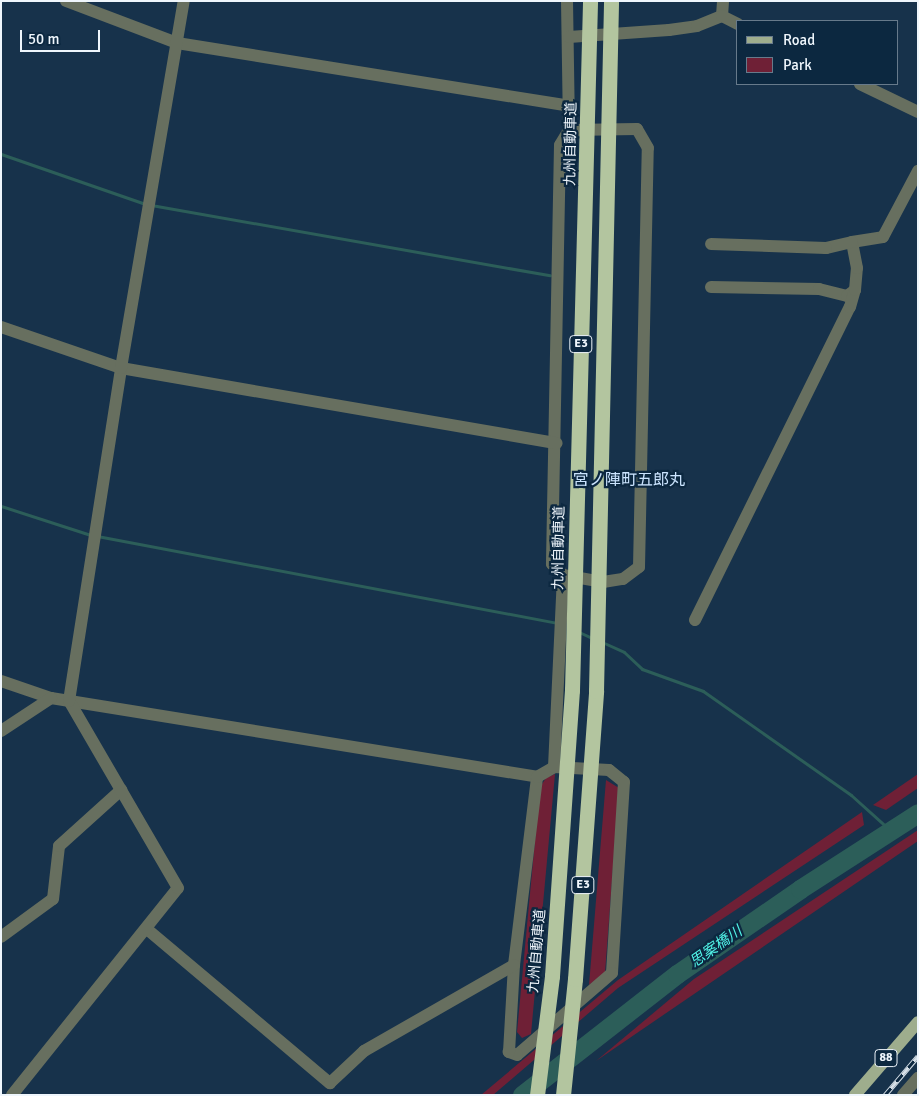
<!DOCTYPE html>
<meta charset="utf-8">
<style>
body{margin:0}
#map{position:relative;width:919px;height:1096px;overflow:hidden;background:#17324b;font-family:Signika,"Noto Sans JP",sans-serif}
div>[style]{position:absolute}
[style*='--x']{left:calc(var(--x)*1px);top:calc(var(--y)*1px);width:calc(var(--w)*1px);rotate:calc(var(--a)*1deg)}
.green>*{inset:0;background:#6f2036}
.stream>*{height:3px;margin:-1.5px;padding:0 1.5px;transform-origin:1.5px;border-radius:1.5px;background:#2c5e59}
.river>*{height:19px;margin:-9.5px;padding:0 9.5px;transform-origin:9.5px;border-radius:9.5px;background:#2c5e59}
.minor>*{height:12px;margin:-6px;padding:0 6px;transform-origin:6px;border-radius:6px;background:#676f5f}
.primary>*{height:12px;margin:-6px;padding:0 6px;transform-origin:6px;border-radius:6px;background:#9ead8d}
.motorway>*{height:15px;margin:-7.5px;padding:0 7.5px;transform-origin:7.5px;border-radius:7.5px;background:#b3c59f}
.rail>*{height:5px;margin-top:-2.5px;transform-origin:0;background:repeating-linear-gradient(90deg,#0c2840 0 9px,#d7e0e8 0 18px);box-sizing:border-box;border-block:1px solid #d7e0e8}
span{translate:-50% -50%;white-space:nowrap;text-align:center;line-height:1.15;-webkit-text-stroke:4.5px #0c2840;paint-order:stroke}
.shield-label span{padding:1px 4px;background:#0c2840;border:1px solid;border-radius:4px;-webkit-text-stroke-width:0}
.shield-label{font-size:12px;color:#eff6fc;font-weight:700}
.street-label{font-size:14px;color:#eff6fc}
.water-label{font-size:15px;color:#50f2e6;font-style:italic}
.quarter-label{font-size:16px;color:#cbe4fe}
.frame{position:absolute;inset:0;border:2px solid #eff6fc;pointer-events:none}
.legend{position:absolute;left:736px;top:20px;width:162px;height:65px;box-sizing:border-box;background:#0c2840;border:1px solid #677a8b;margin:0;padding:6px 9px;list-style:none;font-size:15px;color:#eff6fc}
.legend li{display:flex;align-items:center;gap:10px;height:25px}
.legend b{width:25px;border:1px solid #677a8b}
.scale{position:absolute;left:20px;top:30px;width:80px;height:22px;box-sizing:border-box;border:2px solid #eff6fc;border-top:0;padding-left:6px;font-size:15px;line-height:18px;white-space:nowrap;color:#eff6fc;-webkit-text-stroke:4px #0c2840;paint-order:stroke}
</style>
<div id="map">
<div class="green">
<div style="clip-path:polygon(555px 774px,531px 1034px,522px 1038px,517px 1032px,540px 787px,546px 778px)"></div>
<div style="clip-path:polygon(918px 774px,918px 788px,886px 810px,873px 805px)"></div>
<div style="clip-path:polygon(606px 780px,619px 788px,605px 973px,589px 985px)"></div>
<div style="clip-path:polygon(862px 812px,864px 825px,618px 988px,493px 1095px,481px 1095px,618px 980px)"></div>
<div style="clip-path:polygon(918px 830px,918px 841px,596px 1061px,694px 979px)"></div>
</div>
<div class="stream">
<div style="--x:1;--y:154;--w:152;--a:19.1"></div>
<div style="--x:151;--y:205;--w:405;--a:10"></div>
<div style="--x:1;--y:506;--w:95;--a:17.9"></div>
<div style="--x:97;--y:536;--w:468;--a:10.7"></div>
<div style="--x:579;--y:632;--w:14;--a:25"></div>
<div style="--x:602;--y:642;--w:24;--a:24"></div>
<div style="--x:624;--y:652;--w:25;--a:43"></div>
<div style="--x:642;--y:669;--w:65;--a:19.8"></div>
<div style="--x:703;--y:691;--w:181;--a:35.1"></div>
<div style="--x:851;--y:795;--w:54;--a:42"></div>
</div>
<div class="river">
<div style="--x:522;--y:1095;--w:197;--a:-38"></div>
<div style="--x:677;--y:974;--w:150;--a:-34.6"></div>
<div style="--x:800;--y:889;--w:140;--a:-32.8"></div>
</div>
<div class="minor">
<div style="--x:66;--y:1;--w:119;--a:20.7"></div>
<div style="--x:177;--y:43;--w:397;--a:9.1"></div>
<div style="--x:567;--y:1;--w:129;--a:89.1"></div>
<div style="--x:569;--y:130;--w:17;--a:121"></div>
<div style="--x:560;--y:145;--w:419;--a:91.1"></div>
<div style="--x:552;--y:564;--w:16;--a:45"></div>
<div style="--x:563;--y:575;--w:41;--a:9.9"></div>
<div style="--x:603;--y:582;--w:20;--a:-9"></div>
<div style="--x:623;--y:579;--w:20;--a:-37"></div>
<div style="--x:639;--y:567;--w:419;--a:-88.8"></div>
<div style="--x:648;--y:148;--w:22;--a:-120"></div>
<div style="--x:637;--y:129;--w:68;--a:179.2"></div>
<div style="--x:722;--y:16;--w:15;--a:-86"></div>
<div style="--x:569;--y:37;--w:100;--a:-4"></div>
<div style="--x:669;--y:30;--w:28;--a:-8"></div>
<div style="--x:697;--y:26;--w:27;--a:-22"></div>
<div style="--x:722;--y:16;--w:18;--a:27"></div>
<div style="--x:860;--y:84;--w:64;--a:25.8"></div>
<div style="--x:852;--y:242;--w:31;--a:-9"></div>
<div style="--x:883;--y:237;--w:75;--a:-62.1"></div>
<div style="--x:711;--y:287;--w:108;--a:1.1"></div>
<div style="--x:819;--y:289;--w:29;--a:14"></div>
<div style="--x:847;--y:296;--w:10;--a:-37"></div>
<div style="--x:1;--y:327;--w:127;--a:18.9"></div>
<div style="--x:121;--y:368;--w:442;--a:9.8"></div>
<div style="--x:695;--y:620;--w:349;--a:-63.7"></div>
<div style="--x:850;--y:307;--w:18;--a:-74"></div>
<div style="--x:855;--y:290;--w:22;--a:-85"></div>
<div style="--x:857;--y:268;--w:26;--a:-101"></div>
<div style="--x:852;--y:242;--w:27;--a:167"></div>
<div style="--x:826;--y:248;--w:115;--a:-178"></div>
<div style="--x:1;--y:681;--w:53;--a:18.8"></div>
<div style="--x:51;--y:698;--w:492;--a:9.2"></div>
<div style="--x:1;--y:731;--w:60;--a:-33.4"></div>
<div style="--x:554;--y:767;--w:55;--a:3.1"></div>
<div style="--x:609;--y:770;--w:19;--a:39"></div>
<div style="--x:624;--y:782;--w:191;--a:93.6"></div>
<div style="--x:612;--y:973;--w:125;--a:139.2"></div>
<div style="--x:517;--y:1055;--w:9;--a:-159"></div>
<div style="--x:509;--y:1052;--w:87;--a:-86.7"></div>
<div style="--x:514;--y:965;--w:189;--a:-83"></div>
<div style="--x:537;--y:777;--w:20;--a:-30"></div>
<div style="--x:554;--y:767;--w:192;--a:-87.3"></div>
<div style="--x:148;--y:930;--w:238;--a:40.1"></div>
<div style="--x:330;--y:1083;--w:47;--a:-43.3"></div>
<div style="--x:364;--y:1051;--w:173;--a:-29.8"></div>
<div style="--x:1;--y:937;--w:64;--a:-36.2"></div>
<div style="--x:53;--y:899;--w:53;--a:-83.5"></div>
<div style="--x:59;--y:846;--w:84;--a:-42.1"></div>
<div style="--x:12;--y:1095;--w:265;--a:-51.3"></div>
<div style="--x:178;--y:888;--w:216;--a:-120.2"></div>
<div style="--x:69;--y:701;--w:337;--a:-81.1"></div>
<div style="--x:121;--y:368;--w:372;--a:-80.3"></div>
<div style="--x:903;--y:1095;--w:23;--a:-49"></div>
</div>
<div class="primary">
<div style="--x:855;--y:1095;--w:96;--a:-49.2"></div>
</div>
<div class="motorway">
<div style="--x:537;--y:1095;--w:120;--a:-82.8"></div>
<div style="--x:552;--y:976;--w:287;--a:-86"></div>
<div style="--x:572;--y:690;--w:689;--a:-88.5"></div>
<div style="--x:563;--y:1095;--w:117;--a:-84.1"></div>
<div style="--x:575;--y:979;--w:289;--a:-85.8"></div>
<div style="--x:596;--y:691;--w:690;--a:-88.75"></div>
</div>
<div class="rail">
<div style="--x:885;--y:1095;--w:51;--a:-49.8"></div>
</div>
<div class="shield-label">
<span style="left:581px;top:344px">E3</span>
<span style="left:583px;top:885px">E3</span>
<span style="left:886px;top:1058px">88</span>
</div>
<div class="street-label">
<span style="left:571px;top:144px;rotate:-89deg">九州自動車道</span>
<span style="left:559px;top:548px;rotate:-89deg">九州自動車道</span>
<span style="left:537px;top:951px;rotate:-85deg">九州自動車道</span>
</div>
<div class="water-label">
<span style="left:716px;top:947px;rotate:-35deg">思案橋川</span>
</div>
<div class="quarter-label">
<span style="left:629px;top:480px">宮ノ陣町五郎丸</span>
</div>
<div class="frame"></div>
<ul class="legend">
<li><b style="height:6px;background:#9ead8d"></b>Road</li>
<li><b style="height:14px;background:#6f2036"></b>Park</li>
</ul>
<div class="scale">50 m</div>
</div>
